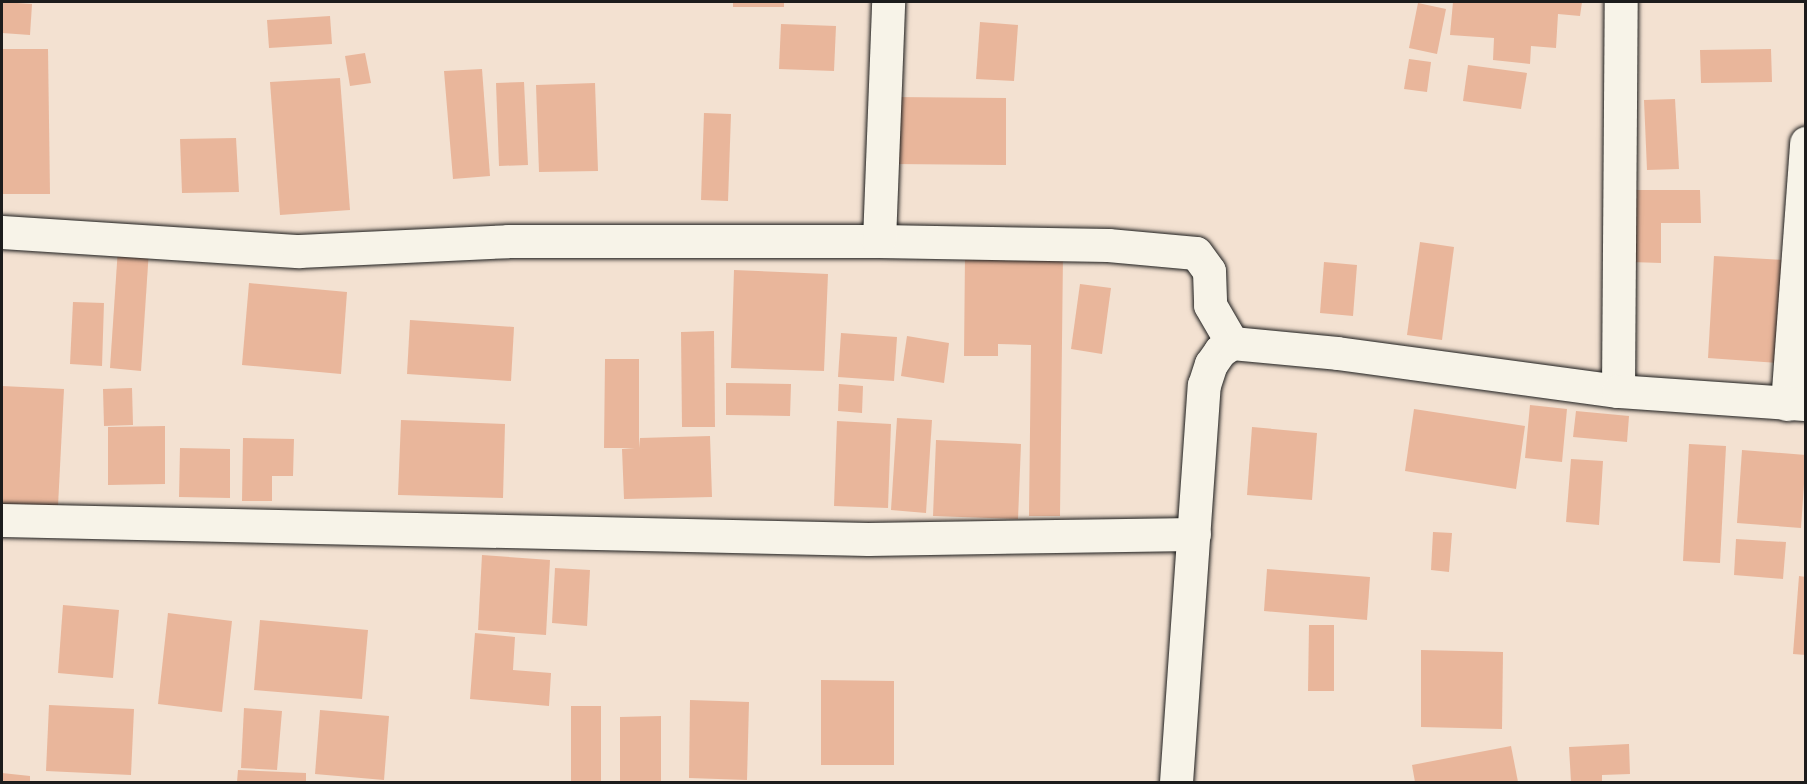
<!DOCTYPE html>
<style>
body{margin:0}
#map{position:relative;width:1807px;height:784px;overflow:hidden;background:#f3e1d1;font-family:Delius,sans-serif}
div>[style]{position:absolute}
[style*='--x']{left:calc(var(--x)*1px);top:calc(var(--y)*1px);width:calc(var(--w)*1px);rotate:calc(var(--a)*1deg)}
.building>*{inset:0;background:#e9b69b}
.roads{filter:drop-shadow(0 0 2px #1c1c1c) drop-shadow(0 0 2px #1c1c1c)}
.minor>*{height:33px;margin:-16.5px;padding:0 16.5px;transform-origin:16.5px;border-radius:16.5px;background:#f7f3e8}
span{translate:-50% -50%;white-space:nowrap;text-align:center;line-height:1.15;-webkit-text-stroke:6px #f7f3e8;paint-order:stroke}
.frame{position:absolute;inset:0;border:3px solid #1c1c1c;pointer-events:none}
</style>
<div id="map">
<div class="building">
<div style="clip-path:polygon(2px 2px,32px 4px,30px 35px,2px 33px)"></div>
<div style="clip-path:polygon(733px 2px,784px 2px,784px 7px,733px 7px)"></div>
<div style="clip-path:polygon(1453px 2px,1582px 2px,1580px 16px,1558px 14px,1556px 48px,1531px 46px,1530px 64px,1493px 60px,1494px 38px,1450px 35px)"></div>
<div style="clip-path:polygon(1418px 3px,1446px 9px,1437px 54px,1409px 48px)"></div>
<div style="clip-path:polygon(330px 16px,332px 44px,269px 48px,267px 20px)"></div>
<div style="clip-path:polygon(980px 22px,1018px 25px,1014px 81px,976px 79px)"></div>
<div style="clip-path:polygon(781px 24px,836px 26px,834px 71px,779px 69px)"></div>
<div style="clip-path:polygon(2px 49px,48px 49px,50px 194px,2px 194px)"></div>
<div style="clip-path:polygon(1771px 49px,1772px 82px,1701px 83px,1700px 50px)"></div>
<div style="clip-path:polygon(365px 53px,371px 83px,350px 86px,345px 56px)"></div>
<div style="clip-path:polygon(1409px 59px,1431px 62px,1427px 92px,1404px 89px)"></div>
<div style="clip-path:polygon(1468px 65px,1527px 73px,1521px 109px,1463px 101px)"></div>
<div style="clip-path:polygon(482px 69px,490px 176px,453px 179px,444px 71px)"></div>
<div style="clip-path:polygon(340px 78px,350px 210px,280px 215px,270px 82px)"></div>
<div style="clip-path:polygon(524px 82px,528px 165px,499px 166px,496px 83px)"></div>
<div style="clip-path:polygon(595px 83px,598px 171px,539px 172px,536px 85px)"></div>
<div style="clip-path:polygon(894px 97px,1006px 98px,1006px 165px,893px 164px)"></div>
<div style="clip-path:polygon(1675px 99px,1679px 169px,1647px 170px,1644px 100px)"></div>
<div style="clip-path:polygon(704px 113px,731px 114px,728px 201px,701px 200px)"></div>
<div style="clip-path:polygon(236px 138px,239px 192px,182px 193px,180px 139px)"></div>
<div style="clip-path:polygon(1631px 190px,1700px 190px,1701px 223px,1661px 223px,1661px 263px,1631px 262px)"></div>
<div style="clip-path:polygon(1420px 242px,1454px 247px,1442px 340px,1407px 335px)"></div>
<div style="clip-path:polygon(118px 248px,149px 250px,141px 371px,110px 368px)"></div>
<div style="clip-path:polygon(965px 254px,1063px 255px,1060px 516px,1029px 516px,1031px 345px,998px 344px,998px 356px,964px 356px)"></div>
<div style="clip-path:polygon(1714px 256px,1784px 260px,1778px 363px,1708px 358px)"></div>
<div style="clip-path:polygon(1324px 262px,1357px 265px,1353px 316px,1320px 313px)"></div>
<div style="clip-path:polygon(734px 270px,828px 274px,824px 371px,731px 368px)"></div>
<div style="clip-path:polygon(249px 283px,347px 292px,341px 374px,242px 365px)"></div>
<div style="clip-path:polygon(1080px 284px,1111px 288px,1102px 354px,1071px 349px)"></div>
<div style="clip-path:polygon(73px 302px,104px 303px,102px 366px,70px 364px)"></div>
<div style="clip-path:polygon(410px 320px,514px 327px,511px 381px,407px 374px)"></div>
<div style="clip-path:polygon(714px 331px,715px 427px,682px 427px,681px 332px)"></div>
<div style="clip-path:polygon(841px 333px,897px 337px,894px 381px,838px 377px)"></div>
<div style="clip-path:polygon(907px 336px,949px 343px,944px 383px,901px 376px)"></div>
<div style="clip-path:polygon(605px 359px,639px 359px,639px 448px,640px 438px,710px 436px,712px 497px,624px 499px,622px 449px,635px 448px,604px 448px)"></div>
<div style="clip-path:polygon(726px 383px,791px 384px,790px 416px,726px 415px)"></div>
<div style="clip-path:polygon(839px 384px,863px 386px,862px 413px,838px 411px)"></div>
<div style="clip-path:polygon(2px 386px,64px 389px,58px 506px,2px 504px)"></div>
<div style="clip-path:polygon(132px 388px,133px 425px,104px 426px,103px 389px)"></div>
<div style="clip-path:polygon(1530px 405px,1567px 409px,1562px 462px,1525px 458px)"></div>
<div style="clip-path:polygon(1414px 409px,1525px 426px,1516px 489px,1405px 471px)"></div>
<div style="clip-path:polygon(1576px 411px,1629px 416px,1627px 442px,1573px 437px)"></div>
<div style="clip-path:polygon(897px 418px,932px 420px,926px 513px,891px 510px)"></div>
<div style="clip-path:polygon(401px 420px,505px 424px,503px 498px,398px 495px)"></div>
<div style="clip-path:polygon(837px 421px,891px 424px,888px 508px,834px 506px)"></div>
<div style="clip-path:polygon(165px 426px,165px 484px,108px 485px,108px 427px)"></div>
<div style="clip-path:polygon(1252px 427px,1317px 433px,1312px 500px,1247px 495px)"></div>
<div style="clip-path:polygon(243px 438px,294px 439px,293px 476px,272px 476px,272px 501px,242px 501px)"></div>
<div style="clip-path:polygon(936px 440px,1021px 444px,1018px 519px,933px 516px)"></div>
<div style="clip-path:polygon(1689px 444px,1726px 446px,1720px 563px,1683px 561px)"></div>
<div style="clip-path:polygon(180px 448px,230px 449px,230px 498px,179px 497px)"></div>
<div style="clip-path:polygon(1742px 450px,1806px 455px,1801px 528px,1737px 523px)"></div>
<div style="clip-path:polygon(1571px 459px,1603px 461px,1599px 525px,1566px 522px)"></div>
<div style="clip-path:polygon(1433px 532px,1452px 533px,1449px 572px,1431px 570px)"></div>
<div style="clip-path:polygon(1736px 539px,1786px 542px,1783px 579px,1734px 575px)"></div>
<div style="clip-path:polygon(482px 555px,550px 560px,546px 635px,478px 630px)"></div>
<div style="clip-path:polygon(555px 568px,590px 570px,587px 626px,552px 623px)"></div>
<div style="clip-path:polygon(1267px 569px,1370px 577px,1367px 620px,1264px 611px)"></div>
<div style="clip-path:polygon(1799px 576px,1806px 577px,1806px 655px,1793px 654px)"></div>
<div style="clip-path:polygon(63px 605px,119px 610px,113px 678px,58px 673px)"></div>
<div style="clip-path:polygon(168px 613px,232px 621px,222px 712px,158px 704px)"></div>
<div style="clip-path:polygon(260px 620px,368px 630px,362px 699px,254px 690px)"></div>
<div style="clip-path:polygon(1309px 625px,1334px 625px,1334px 691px,1308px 691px)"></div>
<div style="clip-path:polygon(475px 633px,515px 637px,513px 670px,551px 673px,549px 706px,470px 699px)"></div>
<div style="clip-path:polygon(1421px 650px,1503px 652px,1502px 729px,1421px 727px)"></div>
<div style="clip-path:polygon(821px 680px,894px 681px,894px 765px,821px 765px)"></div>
<div style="clip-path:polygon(690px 700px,749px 702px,747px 780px,689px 778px)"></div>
<div style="clip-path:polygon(49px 705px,134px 709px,131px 775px,46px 771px)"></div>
<div style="clip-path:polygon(571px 706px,601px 706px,601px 782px,571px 782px)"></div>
<div style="clip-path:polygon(244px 708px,282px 711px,277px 770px,241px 768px)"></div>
<div style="clip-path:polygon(320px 710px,389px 716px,384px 780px,315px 774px)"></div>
<div style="clip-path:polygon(661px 716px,661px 782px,620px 782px,620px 717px)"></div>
<div style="clip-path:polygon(1629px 744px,1630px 774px,1602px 775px,1602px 782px,1571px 782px,1569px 747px)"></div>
<div style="clip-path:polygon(1511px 746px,1518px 782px,1415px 782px,1412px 765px)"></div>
<div style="clip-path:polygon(238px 770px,306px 773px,306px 782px,237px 782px)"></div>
<div style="clip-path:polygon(2px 773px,30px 776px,30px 782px,2px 782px)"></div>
</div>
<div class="roads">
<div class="minor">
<div style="--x:2;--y:232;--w:298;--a:3.7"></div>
<div style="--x:299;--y:251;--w:209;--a:-2.7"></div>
<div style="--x:508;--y:241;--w:371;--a:0"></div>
<div style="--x:879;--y:241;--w:229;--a:1"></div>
<div style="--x:1108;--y:245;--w:88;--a:5.2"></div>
<div style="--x:1196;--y:253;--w:22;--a:54"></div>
<div style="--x:1209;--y:271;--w:34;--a:88"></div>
<div style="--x:1210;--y:305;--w:44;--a:59.9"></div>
<div style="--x:879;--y:241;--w:239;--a:-87.8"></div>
<div style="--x:1618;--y:391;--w:389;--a:-89.6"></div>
<div style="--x:1787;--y:404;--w:262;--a:-85.8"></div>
<div style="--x:2;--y:520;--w:866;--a:1.26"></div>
<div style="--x:868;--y:539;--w:326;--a:-0.9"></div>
<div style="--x:1176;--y:782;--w:398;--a:-86"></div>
<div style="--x:1204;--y:385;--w:22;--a:-72"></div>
<div style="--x:1211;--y:364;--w:16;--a:-55"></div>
<div style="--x:1220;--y:351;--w:14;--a:-34"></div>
<div style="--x:1232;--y:343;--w:105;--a:5.4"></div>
<div style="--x:1337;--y:353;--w:284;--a:7.7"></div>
<div style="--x:1618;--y:391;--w:188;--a:4"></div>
</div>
</div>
<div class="frame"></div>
</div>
